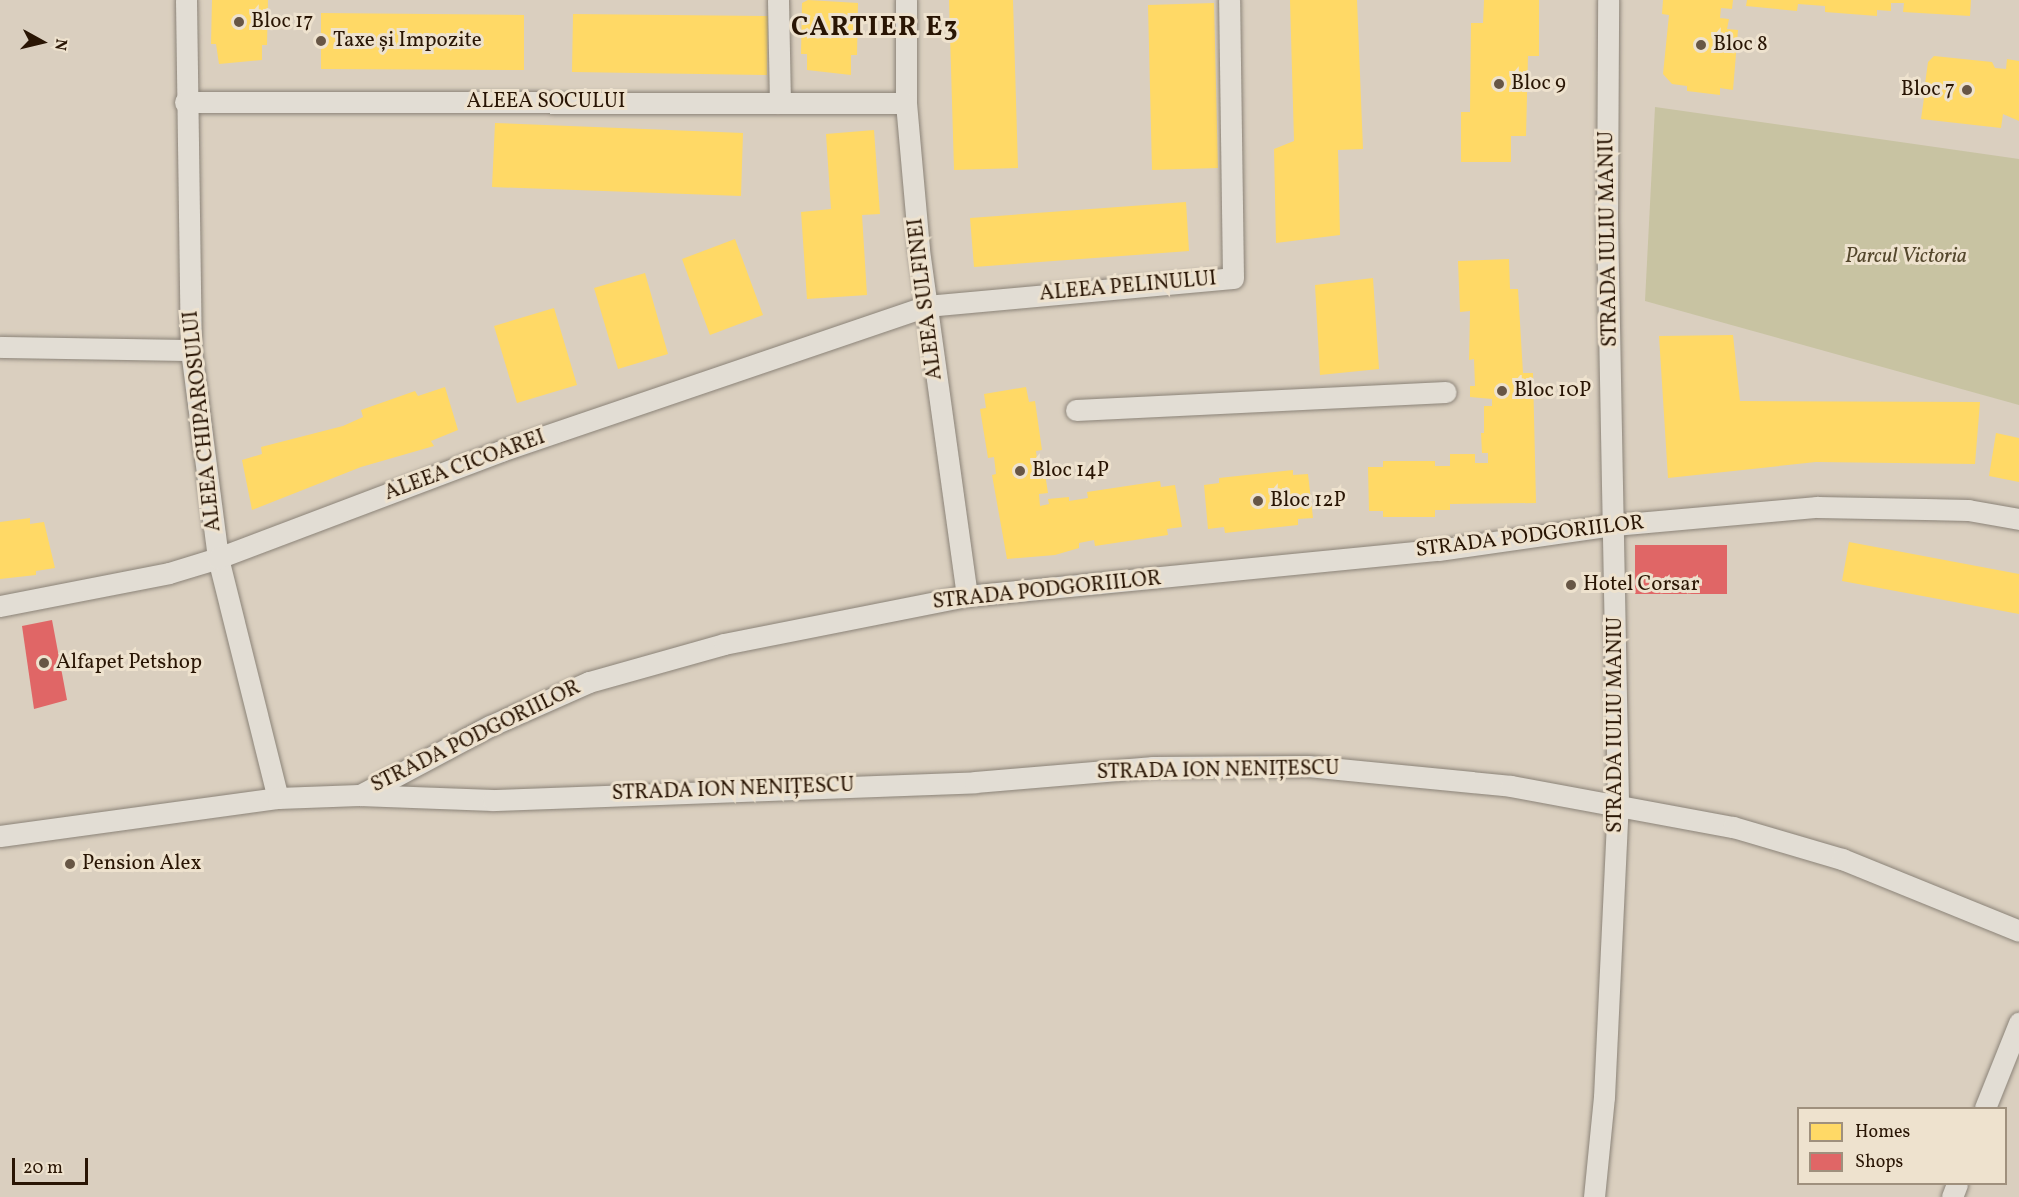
<!DOCTYPE html>
<meta charset="utf-8">
<style>
body{margin:0}
#map{position:relative;width:2019px;height:1197px;overflow:hidden;background:#dacfbf;font-family:Vollkorn,serif}
div>[style]{position:absolute}
[style*='--x']{left:calc(var(--x)*1px);top:calc(var(--y)*1px);width:calc(var(--w)*1px);rotate:calc(var(--a)*1deg)}
.green>*{inset:0;background:#c8c3a2}
.homes>*{inset:0;background:#ffd966}
.shops>*{inset:0;background:#e06666}
.roads{filter:drop-shadow(0 0 2px #8b8378) drop-shadow(0 0 2px #8b8378)}
.minor>*{height:21px;margin:-10.5px;padding:0 10.5px;transform-origin:10.5px;border-radius:10.5px;background:#e2ddd4}
.dots>*{width:16px;height:16px;translate:-50% -50%;box-sizing:border-box;border:3px solid #eee2ce;border-radius:50%}
span{translate:-50% -50%;white-space:nowrap;text-align:center;line-height:1.15;-webkit-text-stroke:6px #eee2ce;paint-order:stroke}
.poi-label{font-size:21px;color:#291504}
.left{translate:0 -50%;text-align:left}
.right{translate:-100% -50%;text-align:right}
.street-label{font-size:21px;color:#291504}
.park-label{font-size:21px;color:#54472c;font-style:italic}
.district-label{font-size:27px;color:#291504;font-weight:700;letter-spacing:1.5px}
.legend{position:absolute;left:1797px;top:1107px;width:210px;height:78px;box-sizing:border-box;background:#eee2ce;border:2px solid #9f907d;margin:0;padding:8px 10px;list-style:none;font-size:18px;color:#291504}
.legend li{display:flex;align-items:center;gap:12px;height:30px}
.legend b{width:30px;border:2px solid #9f907d}
.north{position:absolute;left:12px;top:12px;width:60px;height:60px;-webkit-text-stroke:4px #eee2ce;paint-order:stroke;rotate:98deg;font-size:16px;font-weight:700;line-height:24px;text-align:center;color:#291504}
.north::after{content:'';display:block;margin:auto;width:21px;height:27px;background:#291504;clip-path:polygon(50% 0,100% 100%,50% 72%,0 100%)}
.scale{position:absolute;left:12px;top:1158px;width:76px;height:27px;box-sizing:border-box;border:3px solid #291504;border-top:0;padding-left:8px;font-size:18px;line-height:21px;white-space:nowrap;color:#291504;-webkit-text-stroke:4px #eee2ce;paint-order:stroke}
</style>
<div id="map">
<div class="green">
<div style="clip-path:polygon(1655px 107px,2019px 159px,2019px 405px,1645px 301px)"></div>
</div>
<div class="homes">
<div style="clip-path:polygon(212px 0,268px 0,267px 45px,262px 45px,262px 60px,219px 64px,216px 44px,211px 44px)"></div>
<div style="clip-path:polygon(808px 0,858px 3px,857px 55px,851px 55px,851px 75px,807px 70px,807px 54px,801px 54px,802px 3px)"></div>
<div style="clip-path:polygon(949px 0,1013px 0,1018px 168px,954px 170px)"></div>
<div style="clip-path:polygon(1290px 0,1357px 0,1363px 149px,1338px 150px,1340px 235px,1276px 243px,1274px 149px,1294px 141px)"></div>
<div style="clip-path:polygon(1484px 0,1539px 0,1539px 56px,1528px 56px,1526px 136px,1511px 136px,1511px 162px,1461px 162px,1461px 112px,1470px 112px,1471px 23px,1483px 23px)"></div>
<div style="clip-path:polygon(1663px 0,1733px 0,1732px 9px,1721px 8px,1720px 18px,1729px 19px,1727px 29px,1738px 30px,1733px 90px,1720px 88px,1720px 95px,1687px 91px,1687px 86px,1672px 84px,1663px 74px,1669px 15px,1662px 14px)"></div>
<div style="clip-path:polygon(1747px 0,1971px 0,1970px 16px,1903px 12px,1904px 3px,1891px 3px,1891px 11px,1877px 10px,1877px 16px,1825px 12px,1825px 6px,1798px 4px,1797px 11px,1746px 6px)"></div>
<div style="clip-path:polygon(1214px 3px,1218px 168px,1152px 170px,1148px 5px)"></div>
<div style="clip-path:polygon(321px 13px,524px 15px,524px 70px,321px 69px)"></div>
<div style="clip-path:polygon(573px 14px,768px 16px,767px 75px,572px 72px)"></div>
<div style="clip-path:polygon(1934px 56px,1992px 62px,1995px 68px,2006px 69px,2007px 59px,2019px 61px,2019px 121px,2003px 114px,2001px 128px,1921px 119px,1924px 98px,1914px 93px,1915px 86px,1925px 84px,1928px 62px)"></div>
<div style="clip-path:polygon(495px 123px,743px 133px,741px 196px,492px 187px)"></div>
<div style="clip-path:polygon(874px 130px,880px 214px,862px 215px,867px 295px,807px 299px,801px 212px,831px 209px,826px 134px)"></div>
<div style="clip-path:polygon(1186px 202px,1189px 251px,974px 267px,970px 218px)"></div>
<div style="clip-path:polygon(735px 239px,763px 315px,710px 335px,682px 259px)"></div>
<div style="clip-path:polygon(1509px 259px,1510px 289px,1518px 289px,1523px 373px,1533px 373px,1536px 503px,1450px 504px,1450px 510px,1435px 510px,1435px 517px,1383px 517px,1383px 511px,1369px 511px,1368px 467px,1383px 467px,1383px 461px,1435px 461px,1435px 466px,1450px 466px,1450px 454px,1475px 454px,1475px 463px,1488px 463px,1488px 453px,1482px 453px,1481px 433px,1484px 433px,1484px 406px,1492px 406px,1492px 399px,1470px 397px,1470px 386px,1475px 386px,1474px 359px,1469px 360px,1470px 311px,1460px 312px,1458px 261px)"></div>
<div style="clip-path:polygon(645px 273px,668px 354px,618px 369px,594px 288px)"></div>
<div style="clip-path:polygon(1373px 278px,1379px 369px,1320px 375px,1315px 285px)"></div>
<div style="clip-path:polygon(554px 308px,577px 385px,517px 403px,494px 326px)"></div>
<div style="clip-path:polygon(1733px 335px,1740px 401px,1980px 402px,1975px 464px,1816px 462px,1668px 478px,1659px 336px)"></div>
<div style="clip-path:polygon(445px 387px,458px 430px,431px 441px,434px 446px,361px 467px,252px 510px,242px 460px,262px 454px,261px 447px,343px 426px,363px 417px,361px 410px,415px 391px,418px 396px)"></div>
<div style="clip-path:polygon(1026px 387px,1029px 402px,1035px 401px,1042px 450px,1036px 451px,1038px 467px,1044px 467px,1048px 493px,1039px 494px,1040px 506px,1049px 504px,1048px 499px,1069px 497px,1069px 501px,1088px 498px,1087px 492px,1160px 481px,1161px 487px,1175px 485px,1182px 527px,1167px 529px,1168px 535px,1095px 546px,1094px 540px,1079px 543px,1079px 548px,1055px 555px,1007px 559px,992px 475px,996px 474px,994px 457px,988px 458px,980px 409px,986px 408px,984px 394px)"></div>
<div style="clip-path:polygon(1996px 433px,2019px 438px,2019px 482px,1989px 476px)"></div>
<div style="clip-path:polygon(1293px 470px,1293px 475px,1308px 474px,1313px 518px,1298px 519px,1298px 525px,1225px 533px,1224px 527px,1208px 529px,1204px 485px,1219px 483px,1219px 478px)"></div>
<div style="clip-path:polygon(30px 518px,30px 524px,44px 522px,55px 568px,36px 571px,36px 575px,0 579px,0 522px)"></div>
<div style="clip-path:polygon(1849px 542px,2019px 574px,2019px 614px,1842px 581px)"></div>
</div>
<div class="shops">
<div style="clip-path:polygon(1635px 545px,1727px 545px,1727px 594px,1635px 594px)"></div>
<div style="clip-path:polygon(52px 620px,67px 700px,34px 709px,22px 626px)"></div>
</div>
<div class="roads">
<div class="minor">
<div style="--x:186;--y:0;--w:350;--a:89.2"></div>
<div style="--x:191;--y:350;--w:210;--a:82.6"></div>
<div style="--x:218;--y:558;--w:247;--a:76"></div>
<div style="--x:778;--y:0;--w:103;--a:88.9"></div>
<div style="--x:906;--y:0;--w:103;--a:90"></div>
<div style="--x:906;--y:103;--w:148;--a:84.9"></div>
<div style="--x:919;--y:250;--w:349;--a:82.1"></div>
<div style="--x:185;--y:102;--w:721;--a:0.08"></div>
<div style="--x:0;--y:347;--w:191;--a:0.9"></div>
<div style="--x:1076;--y:410;--w:370;--a:-2.8"></div>
<div style="--x:0;--y:606;--w:172;--a:-11"></div>
<div style="--x:169;--y:573;--w:51;--a:-17"></div>
<div style="--x:218;--y:558;--w:303;--a:-20.7"></div>
<div style="--x:501;--y:451;--w:449;--a:-18.8"></div>
<div style="--x:926;--y:306;--w:308;--a:-5.2"></div>
<div style="--x:1233;--y:278;--w:278;--a:-90.8"></div>
<div style="--x:360;--y:795;--w:147;--a:-28"></div>
<div style="--x:490;--y:726;--w:108;--a:-24"></div>
<div style="--x:589;--y:682;--w:140;--a:-15.7"></div>
<div style="--x:724;--y:644;--w:248;--a:-11.2"></div>
<div style="--x:967;--y:596;--w:473;--a:-5.6"></div>
<div style="--x:1438;--y:550;--w:178;--a:-8.1"></div>
<div style="--x:1614;--y:525;--w:204;--a:-5.1"></div>
<div style="--x:1817;--y:507;--w:151;--a:1.1"></div>
<div style="--x:1968;--y:510;--w:52;--a:10"></div>
<div style="--x:0;--y:836;--w:281;--a:-7.8"></div>
<div style="--x:278;--y:798;--w:81;--a:-2.1"></div>
<div style="--x:359;--y:795;--w:134;--a:2.1"></div>
<div style="--x:493;--y:800;--w:482;--a:-2.1"></div>
<div style="--x:975;--y:782;--w:179;--a:-4.8"></div>
<div style="--x:1153;--y:767;--w:155;--a:-0.4"></div>
<div style="--x:1308;--y:766;--w:204;--a:5.6"></div>
<div style="--x:1511;--y:786;--w:226;--a:10.5"></div>
<div style="--x:1733;--y:827;--w:114;--a:16.4"></div>
<div style="--x:1842;--y:859;--w:191;--a:22.1"></div>
<div style="--x:1985;--y:1108;--w:92;--a:-68.2"></div>
<div style="--x:1594;--y:1197;--w:100;--a:-84.3"></div>
<div style="--x:1604;--y:1097;--w:294;--a:-87.3"></div>
<div style="--x:1618;--y:803;--w:582;--a:-91.08"></div>
<div style="--x:1607;--y:221;--w:221;--a:-89.7"></div>
<div style="--x:1952;--y:1197;--w:14;--a:-69"></div>
</div>
</div>
<div class="dots">
<div style="left:239px;top:22px;background:#675645"></div>
<div style="left:321px;top:41px;background:#675645"></div>
<div style="left:1701px;top:45px;background:#675645"></div>
<div style="left:1499px;top:84px;background:#675645"></div>
<div style="left:1967px;top:90px;background:#675645"></div>
<div style="left:1502px;top:391px;background:#675645"></div>
<div style="left:1020px;top:471px;background:#675645"></div>
<div style="left:1258px;top:501px;background:#675645"></div>
<div style="left:1571px;top:585px;background:#675645"></div>
<div style="left:44px;top:663px;background:#675645"></div>
<div style="left:70px;top:864px;background:#675645"></div>
</div>
<div class="poi-label">
<span class="left" style="left:251px;top:22px">Bloc 17</span>
<span class="left" style="left:333px;top:41px">Taxe și Impozite</span>
<span class="left" style="left:1713px;top:45px">Bloc 8</span>
<span class="left" style="left:1511px;top:84px">Bloc 9</span>
<span class="right" style="left:1955px;top:90px">Bloc 7</span>
<span class="left" style="left:1514px;top:391px">Bloc 10P</span>
<span class="left" style="left:1032px;top:471px">Bloc 14P</span>
<span class="left" style="left:1270px;top:501px">Bloc 12P</span>
<span class="left" style="left:1583px;top:585px">Hotel Corsar</span>
<span class="left" style="left:56px;top:663px">Alfapet Petshop</span>
<span class="left" style="left:82px;top:864px">Pension Alex</span>
</div>
<div class="street-label">
<span style="left:546px;top:102px">ALEEA SOCULUI</span>
<span style="left:1609px;top:239px;rotate:-91deg">STRADA IULIU MANIU</span>
<span style="left:1128px;top:287px;rotate:-5deg">ALEEA PELINULUI</span>
<span style="left:926px;top:299px;rotate:-97deg">ALEEA SULFINEI</span>
<span style="left:203px;top:421px;rotate:-96deg">ALEEA CHIPAROSULUI</span>
<span style="left:465px;top:466px;rotate:-20deg">ALEEA CICOAREI</span>
<span style="left:1530px;top:537px;rotate:-7deg">STRADA PODGORIILOR</span>
<span style="left:1047px;top:591px;rotate:-6deg">STRADA PODGORIILOR</span>
<span style="left:1616px;top:725px;rotate:-90deg">STRADA IULIU MANIU</span>
<span style="left:476px;top:737px;rotate:-26deg">STRADA PODGORIILOR</span>
<span style="left:1218px;top:771px;rotate:-1deg">STRADA ION NENIȚESCU</span>
<span style="left:733px;top:790px;rotate:-2deg">STRADA ION NENIȚESCU</span>
</div>
<div class="park-label">
<span style="left:1906px;top:257px">Parcul Victoria</span>
</div>
<div class="district-label">
<span style="left:875px;top:29px">CARTIER E3</span>
</div>
<ul class="legend">
<li><b style="height:16px;background:#ffd966"></b>Homes</li>
<li><b style="height:16px;background:#e06666"></b>Shops</li>
</ul>
<div class="north">N</div>
<div class="scale">20 m</div>
</div>
